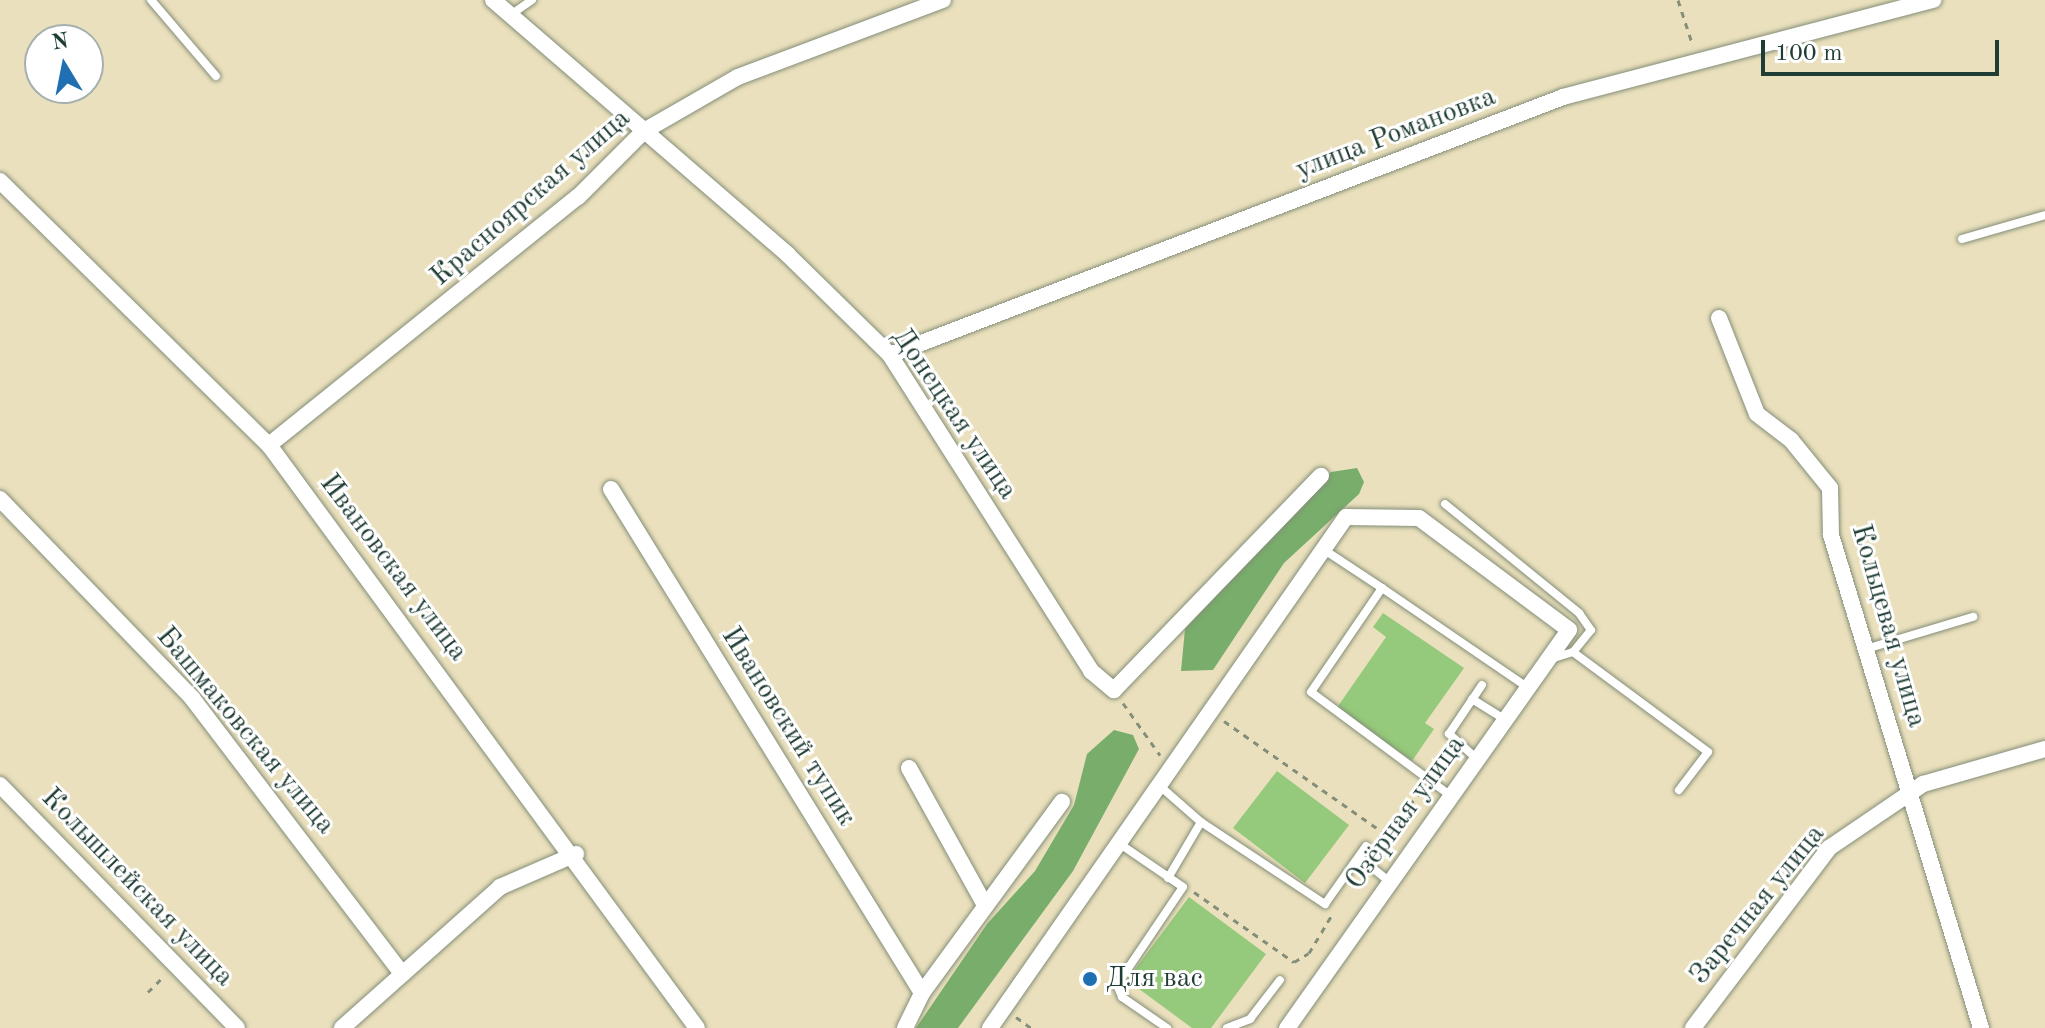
<!DOCTYPE html>
<meta charset="utf-8">
<style>
body{margin:0}
#map{position:relative;width:2045px;height:1028px;overflow:hidden;background:#eae0bd;font-family:"Old Standard TT",serif}
div>[style]{position:absolute}
[style*='--x']{left:calc(var(--x)*1px);top:calc(var(--y)*1px);width:calc(var(--w)*1px);rotate:calc(var(--a)*1deg)}
.green>*{inset:0;background:#95c97b}
.forest>*{inset:0;background:#78ad6b}
.path>*{height:3px;margin-top:-1.5px;transform-origin:0;background:repeating-linear-gradient(90deg,#848e78 0 6px,transparent 0 12px)}
.roads{filter:drop-shadow(0 0 2px #848e78) drop-shadow(0 0 2px #848e78)}
.service>*{height:8px;margin:-4px;padding:0 4px;transform-origin:4px;border-radius:4px;background:#fff}
.minor>*{height:16px;margin:-8px;padding:0 8px;transform-origin:8px;border-radius:8px;background:#fff}
.dots>*{width:22px;height:22px;translate:-50% -50%;box-sizing:border-box;border:4px solid #fff;border-radius:50%}
span{translate:-50% -50%;white-space:nowrap;text-align:center;line-height:1.15;-webkit-text-stroke:6px #fff;paint-order:stroke}
.street-label{font-size:28px;color:#1f3d34}
.poi-label{font-size:28px;color:#1f3d34}
.left{translate:0 -50%;text-align:left}
.north{position:absolute;left:24px;top:24px;width:80px;height:80px;box-sizing:border-box;background:#fff;border:2px solid #a5b1ae;border-radius:50%;rotate:350deg;font-size:22px;font-weight:700;line-height:32px;text-align:center;color:#1f3d34}
.north::after{content:'';display:block;margin:auto;width:28px;height:36px;background:#1f6fb2;clip-path:polygon(50% 0,100% 100%,50% 72%,0 100%)}
.scale{position:absolute;left:1761px;top:40px;width:238px;height:36px;box-sizing:border-box;border:4px solid #1f3d34;border-top:0;padding-left:10px;font-size:24px;line-height:28px;white-space:nowrap;color:#1f3d34;-webkit-text-stroke:6px #fff;paint-order:stroke}
</style>
<div id="map">
<div class="green">
<div style="clip-path:polygon(1383px 613px,1464px 668px,1425px 723px,1434px 729px,1412px 761px,1336px 709px,1386px 637px,1373px 627px)"></div>
<div style="clip-path:polygon(1277px 771px,1349px 825px,1305px 883px,1233px 828px)"></div>
<div style="clip-path:polygon(1189px 897px,1266px 954px,1211px 1028px,1192px 1028px,1127px 980px)"></div>
</div>
<div class="forest">
<div style="clip-path:polygon(1357px 468px,1364px 482px,1359px 494px,1284px 563px,1213px 670px,1181px 671px,1185px 629px,1331px 472px)"></div>
<div style="clip-path:polygon(1114px 730px,1133px 735px,1139px 749px,1073px 871px,958px 1028px,916px 1028px,987px 924px,1035px 871px,1074px 805px,1087px 754px)"></div>
</div>
<div class="path">
<div style="--x:1678;--y:0;--w:48;--a:71.9"></div>
<div style="--x:1123;--y:703;--w:64;--a:54.6"></div>
<div style="--x:1224;--y:721;--w:213;--a:35"></div>
<div style="--x:1377;--y:840;--w:68;--a:-47.4"></div>
<div style="--x:1194;--y:892;--w:122;--a:35"></div>
<div style="--x:1294;--y:962;--w:17;--a:-31"></div>
<div style="--x:1309;--y:953;--w:47;--a:-59"></div>
<div style="--x:148;--y:992;--w:24;--a:-45"></div>
<div style="--x:1016;--y:1017;--w:19;--a:36"></div>
</div>
<div class="roads">
<div class="service">
<div style="--x:151;--y:0;--w:100;--a:49.5"></div>
<div style="--x:509;--y:16;--w:28;--a:-35"></div>
<div style="--x:1962;--y:239;--w:86;--a:-16.1"></div>
<div style="--x:1445;--y:504;--w:173;--a:39.1"></div>
<div style="--x:1579;--y:613;--w:21;--a:55"></div>
<div style="--x:1591;--y:630;--w:28;--a:129"></div>
<div style="--x:1573;--y:652;--w:21;--a:163"></div>
<div style="--x:1323;--y:549;--w:71;--a:33.5"></div>
<div style="--x:1866;--y:649;--w:112;--a:-16.7"></div>
<div style="--x:1573;--y:652;--w:168;--a:36.5"></div>
<div style="--x:1708;--y:752;--w:48;--a:127.3"></div>
<div style="--x:1472;--y:699;--w:39;--a:32"></div>
<div style="--x:1477;--y:759;--w:38;--a:-138"></div>
<div style="--x:1449;--y:734;--w:59;--a:-56"></div>
<div style="--x:1161;--y:787;--w:53;--a:41.2"></div>
<div style="--x:1201;--y:822;--w:65;--a:120.5"></div>
<div style="--x:1451;--y:796;--w:174;--a:-143.4"></div>
<div style="--x:1311;--y:692;--w:126;--a:-55.7"></div>
<div style="--x:1382;--y:588;--w:176;--a:34.3"></div>
<div style="--x:1201;--y:822;--w:149;--a:33.5"></div>
<div style="--x:1325;--y:904;--w:71;--a:-54.7"></div>
<div style="--x:1120;--y:844;--w:76;--a:34.3"></div>
<div style="--x:1183;--y:887;--w:118;--a:124"></div>
<div style="--x:1117;--y:985;--w:13;--a:67"></div>
<div style="--x:1122;--y:997;--w:55;--a:34.6"></div>
<div style="--x:1359;--y:857;--w:38;--a:39"></div>
<div style="--x:1227;--y:1028;--w:25;--a:-21"></div>
<div style="--x:1250;--y:1019;--w:49;--a:-52.4"></div>
</div>
<div class="minor">
<div style="--x:493;--y:0;--w:390;--a:40.8"></div>
<div style="--x:788;--y:255;--w:143;--a:44.4"></div>
<div style="--x:890;--y:355;--w:375;--a:57.5"></div>
<div style="--x:1091;--y:671;--w:30;--a:40"></div>
<div style="--x:1114;--y:690;--w:298;--a:-46"></div>
<div style="--x:0;--y:181;--w:377;--a:44.5"></div>
<div style="--x:269;--y:445;--w:723;--a:53.72"></div>
<div style="--x:1719;--y:318;--w:103;--a:68.4"></div>
<div style="--x:1757;--y:414;--w:43;--a:37.4"></div>
<div style="--x:1791;--y:440;--w:62;--a:50.9"></div>
<div style="--x:1830;--y:488;--w:47;--a:88.8"></div>
<div style="--x:1831;--y:535;--w:515;--a:73.08"></div>
<div style="--x:890;--y:355;--w:721;--a:-20.97"></div>
<div style="--x:1563;--y:97;--w:383;--a:-14.7"></div>
<div style="--x:269;--y:445;--w:396;--a:-38.8"></div>
<div style="--x:578;--y:197;--w:93;--a:-45"></div>
<div style="--x:644;--y:131;--w:108;--a:-29.9"></div>
<div style="--x:738;--y:77;--w:219;--a:-20.6"></div>
<div style="--x:611;--y:489;--w:592;--a:58.32"></div>
<div style="--x:0;--y:499;--w:277;--a:46"></div>
<div style="--x:192;--y:698;--w:347;--a:52.7"></div>
<div style="--x:909;--y:768;--w:157;--a:61"></div>
<div style="--x:0;--y:785;--w:339;--a:45.7"></div>
<div style="--x:342;--y:1028;--w:212;--a:-41.7"></div>
<div style="--x:500;--y:887;--w:83;--a:-23.5"></div>
<div style="--x:905;--y:1028;--w:39;--a:-64"></div>
<div style="--x:922;--y:993;--w:237;--a:-53.8"></div>
<div style="--x:990;--y:1028;--w:623;--a:-55.14"></div>
<div style="--x:1346;--y:517;--w:73;--a:0.8"></div>
<div style="--x:1419;--y:518;--w:187;--a:36.7"></div>
<div style="--x:1569;--y:630;--w:488;--a:125.3"></div>
<div style="--x:1693;--y:1028;--w:226;--a:-52.9"></div>
<div style="--x:1829;--y:848;--w:114;--a:-34.2"></div>
<div style="--x:1923;--y:784;--w:127;--a:-16"></div>
</div>
</div>
<div class="dots">
<div style="left:1090px;top:979px;background:#1f6fb2"></div>
</div>
<div class="street-label">
<span style="left:1396px;top:134px;rotate:-21deg">улица Романовка</span>
<span style="left:531px;top:198px;rotate:-41deg">Красноярская улица</span>
<span style="left:954px;top:414px;rotate:56deg">Донецкая улица</span>
<span style="left:393px;top:568px;rotate:53deg">Ивановская улица</span>
<span style="left:1888px;top:626px;rotate:74deg">Кольцевая улица</span>
<span style="left:788px;top:727px;rotate:58deg">Ивановский тупик</span>
<span style="left:245px;top:731px;rotate:50deg">Башмаковская улица</span>
<span style="left:1406px;top:813px;rotate:-54deg">Озёрная улица</span>
<span style="left:137px;top:888px;rotate:46deg">Колышлейская улица</span>
<span style="left:1758px;top:905px;rotate:-51deg">Заречная улица</span>
</div>
<div class="poi-label">
<span class="left" style="left:1106px;top:979px">Для вас</span>
</div>
<div class="north">N</div>
<div class="scale">100 m</div>
</div>
